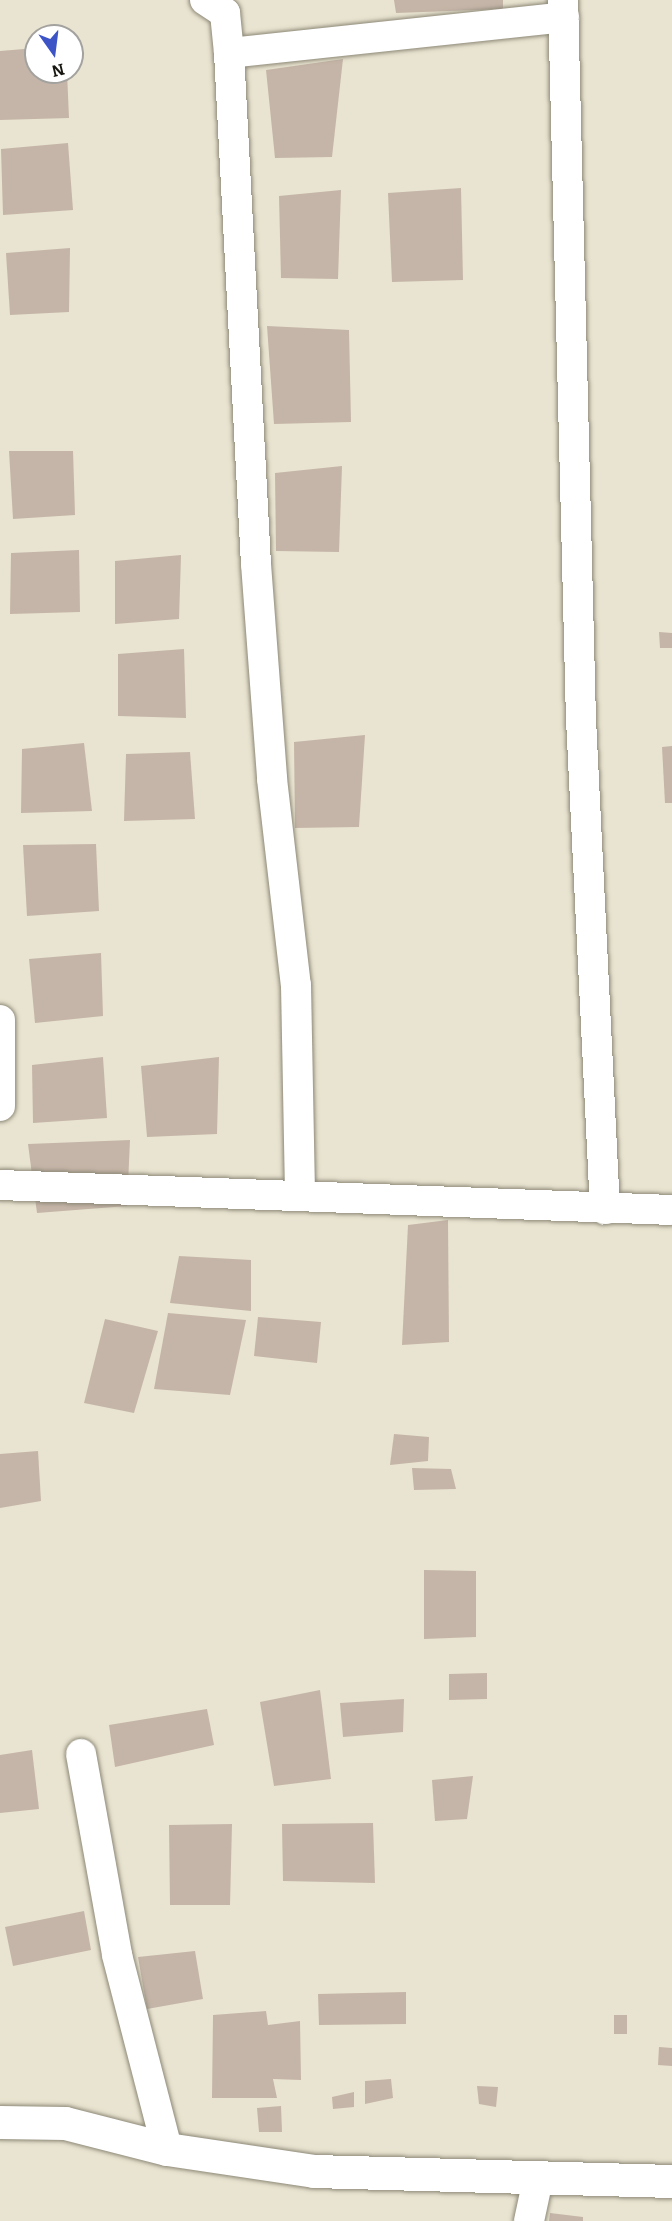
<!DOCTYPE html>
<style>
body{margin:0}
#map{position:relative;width:672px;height:2221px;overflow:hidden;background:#e9e4d1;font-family:Bitter,serif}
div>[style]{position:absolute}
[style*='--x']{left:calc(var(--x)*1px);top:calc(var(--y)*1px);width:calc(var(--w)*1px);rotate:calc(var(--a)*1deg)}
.building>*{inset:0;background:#c5b5a8}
.roads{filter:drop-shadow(0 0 2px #8d8877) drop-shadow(0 0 2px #8d8877)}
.street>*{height:30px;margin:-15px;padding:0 15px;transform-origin:15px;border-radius:15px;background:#fff}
.secondary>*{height:33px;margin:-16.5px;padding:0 16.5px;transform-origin:16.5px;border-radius:16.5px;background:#fff}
span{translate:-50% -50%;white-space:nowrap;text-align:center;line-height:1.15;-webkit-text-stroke:6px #fff;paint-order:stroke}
.north{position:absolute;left:24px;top:24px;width:60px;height:60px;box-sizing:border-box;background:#fff;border:2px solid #a3a29f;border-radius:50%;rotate:166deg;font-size:16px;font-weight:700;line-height:24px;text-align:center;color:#181610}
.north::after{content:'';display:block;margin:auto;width:21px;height:27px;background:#3d54c7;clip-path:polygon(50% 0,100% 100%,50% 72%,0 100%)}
</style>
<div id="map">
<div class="building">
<div style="clip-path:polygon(394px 0,503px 0,503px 9px,396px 13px)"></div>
<div style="clip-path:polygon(36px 48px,36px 72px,67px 72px,69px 118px,0 120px,0 51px)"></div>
<div style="clip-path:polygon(343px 59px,332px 157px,275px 158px,266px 70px)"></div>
<div style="clip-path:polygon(68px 143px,73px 210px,3px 215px,1px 149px)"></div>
<div style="clip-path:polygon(461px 188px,463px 280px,392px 282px,388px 193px)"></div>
<div style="clip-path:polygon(341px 190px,338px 279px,281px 278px,279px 196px)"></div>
<div style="clip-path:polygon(70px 248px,69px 312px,10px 315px,6px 253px)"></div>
<div style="clip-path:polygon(267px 326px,349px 330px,351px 422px,274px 424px)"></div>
<div style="clip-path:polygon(9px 451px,73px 451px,75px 515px,13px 519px)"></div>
<div style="clip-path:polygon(342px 466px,339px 552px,276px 551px,275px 473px)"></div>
<div style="clip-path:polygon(79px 550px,80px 612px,10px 614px,11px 553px)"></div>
<div style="clip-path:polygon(181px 555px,179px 619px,115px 624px,115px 561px)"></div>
<div style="clip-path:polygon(659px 632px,672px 633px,672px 648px,660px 648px)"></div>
<div style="clip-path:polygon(184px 649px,186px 718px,118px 716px,118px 654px)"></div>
<div style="clip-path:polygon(365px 735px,359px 827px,295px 828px,294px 742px)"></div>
<div style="clip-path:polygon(84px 743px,92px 811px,21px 813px,22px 749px)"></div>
<div style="clip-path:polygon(672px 746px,672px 803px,665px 803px,662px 747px)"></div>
<div style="clip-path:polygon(190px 752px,195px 819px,124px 821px,126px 754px)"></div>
<div style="clip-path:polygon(96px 844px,99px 911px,27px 916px,23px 845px)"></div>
<div style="clip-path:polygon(101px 953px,103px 1016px,35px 1023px,29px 959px)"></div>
<div style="clip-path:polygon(103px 1057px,107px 1118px,33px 1123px,32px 1065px)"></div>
<div style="clip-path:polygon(219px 1057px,217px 1134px,147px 1137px,141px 1066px)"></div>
<div style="clip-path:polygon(130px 1140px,127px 1206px,37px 1213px,28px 1144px)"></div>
<div style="clip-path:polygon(448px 1220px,449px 1342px,402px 1345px,408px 1225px)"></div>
<div style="clip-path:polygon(179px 1256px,251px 1260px,251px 1311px,170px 1303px)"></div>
<div style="clip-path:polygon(168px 1313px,246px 1320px,230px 1395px,154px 1389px)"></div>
<div style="clip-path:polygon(258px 1317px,321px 1322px,317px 1363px,254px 1356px)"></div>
<div style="clip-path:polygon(105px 1319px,158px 1331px,134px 1413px,84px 1403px)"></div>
<div style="clip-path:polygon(394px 1434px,429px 1437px,428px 1461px,390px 1465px)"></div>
<div style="clip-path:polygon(38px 1451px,41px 1501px,0 1508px,0 1454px)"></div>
<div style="clip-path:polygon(412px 1468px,451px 1469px,456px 1489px,414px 1490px)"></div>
<div style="clip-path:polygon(424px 1570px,476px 1571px,476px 1637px,424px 1639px)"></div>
<div style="clip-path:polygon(487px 1673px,487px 1699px,449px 1700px,449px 1674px)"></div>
<div style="clip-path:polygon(320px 1690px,331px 1779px,274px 1786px,260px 1702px)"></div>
<div style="clip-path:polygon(404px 1699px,403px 1732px,343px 1737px,340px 1703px)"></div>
<div style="clip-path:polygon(207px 1709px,214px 1745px,115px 1767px,109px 1725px)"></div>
<div style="clip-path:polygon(32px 1750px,39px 1809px,0 1813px,0 1755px)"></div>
<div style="clip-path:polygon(473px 1776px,467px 1819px,435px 1821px,432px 1780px)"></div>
<div style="clip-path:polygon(373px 1823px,375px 1883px,283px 1881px,282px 1824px)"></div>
<div style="clip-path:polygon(232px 1824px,230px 1905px,170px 1905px,169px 1825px)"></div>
<div style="clip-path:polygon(84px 1911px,91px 1950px,13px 1966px,5px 1927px)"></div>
<div style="clip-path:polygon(195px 1951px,203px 1999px,147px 2009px,138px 1957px)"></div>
<div style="clip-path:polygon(406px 1992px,406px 2024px,319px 2025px,318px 1994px)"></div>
<div style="clip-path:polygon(266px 2011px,268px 2025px,300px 2021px,301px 2080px,273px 2079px,277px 2098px,212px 2098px,213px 2015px)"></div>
<div style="clip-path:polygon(614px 2015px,627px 2015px,627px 2034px,614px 2034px)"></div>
<div style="clip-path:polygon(659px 2047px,672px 2048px,672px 2066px,658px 2065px)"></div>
<div style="clip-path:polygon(391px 2079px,393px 2098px,365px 2104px,365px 2081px)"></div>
<div style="clip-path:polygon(477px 2086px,498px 2087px,496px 2107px,479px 2104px)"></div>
<div style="clip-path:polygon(354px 2092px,354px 2107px,333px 2109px,332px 2097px)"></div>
<div style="clip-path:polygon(281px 2106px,282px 2132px,259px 2132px,257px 2108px)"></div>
<div style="clip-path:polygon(550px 2213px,583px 2217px,583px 2221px,549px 2221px)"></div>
</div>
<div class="roads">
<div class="street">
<div style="--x:205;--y:0;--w:24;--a:33"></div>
<div style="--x:225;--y:13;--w:40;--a:84.3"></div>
<div style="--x:229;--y:53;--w:512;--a:86.98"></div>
<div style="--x:256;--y:564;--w:216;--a:85.7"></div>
<div style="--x:272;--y:779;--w:207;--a:83.4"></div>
<div style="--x:296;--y:985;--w:210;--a:88.9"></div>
<div style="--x:563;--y:0;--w:719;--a:88.57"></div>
<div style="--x:581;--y:719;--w:491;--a:87.2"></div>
<div style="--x:229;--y:53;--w:337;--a:-6.1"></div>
<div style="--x:0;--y:1020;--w:86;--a:90"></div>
<div style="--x:0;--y:1185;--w:672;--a:2.13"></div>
<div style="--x:81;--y:1754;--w:204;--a:79.8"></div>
<div style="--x:117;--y:1955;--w:200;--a:75.5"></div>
<div style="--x:529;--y:2221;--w:43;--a:-77.9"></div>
</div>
<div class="secondary">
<div style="--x:0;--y:2122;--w:65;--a:0.9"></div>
<div style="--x:65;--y:2123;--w:105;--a:14.3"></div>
<div style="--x:167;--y:2149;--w:149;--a:8.5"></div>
<div style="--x:314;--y:2171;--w:358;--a:1.6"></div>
</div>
</div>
<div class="north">N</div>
</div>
